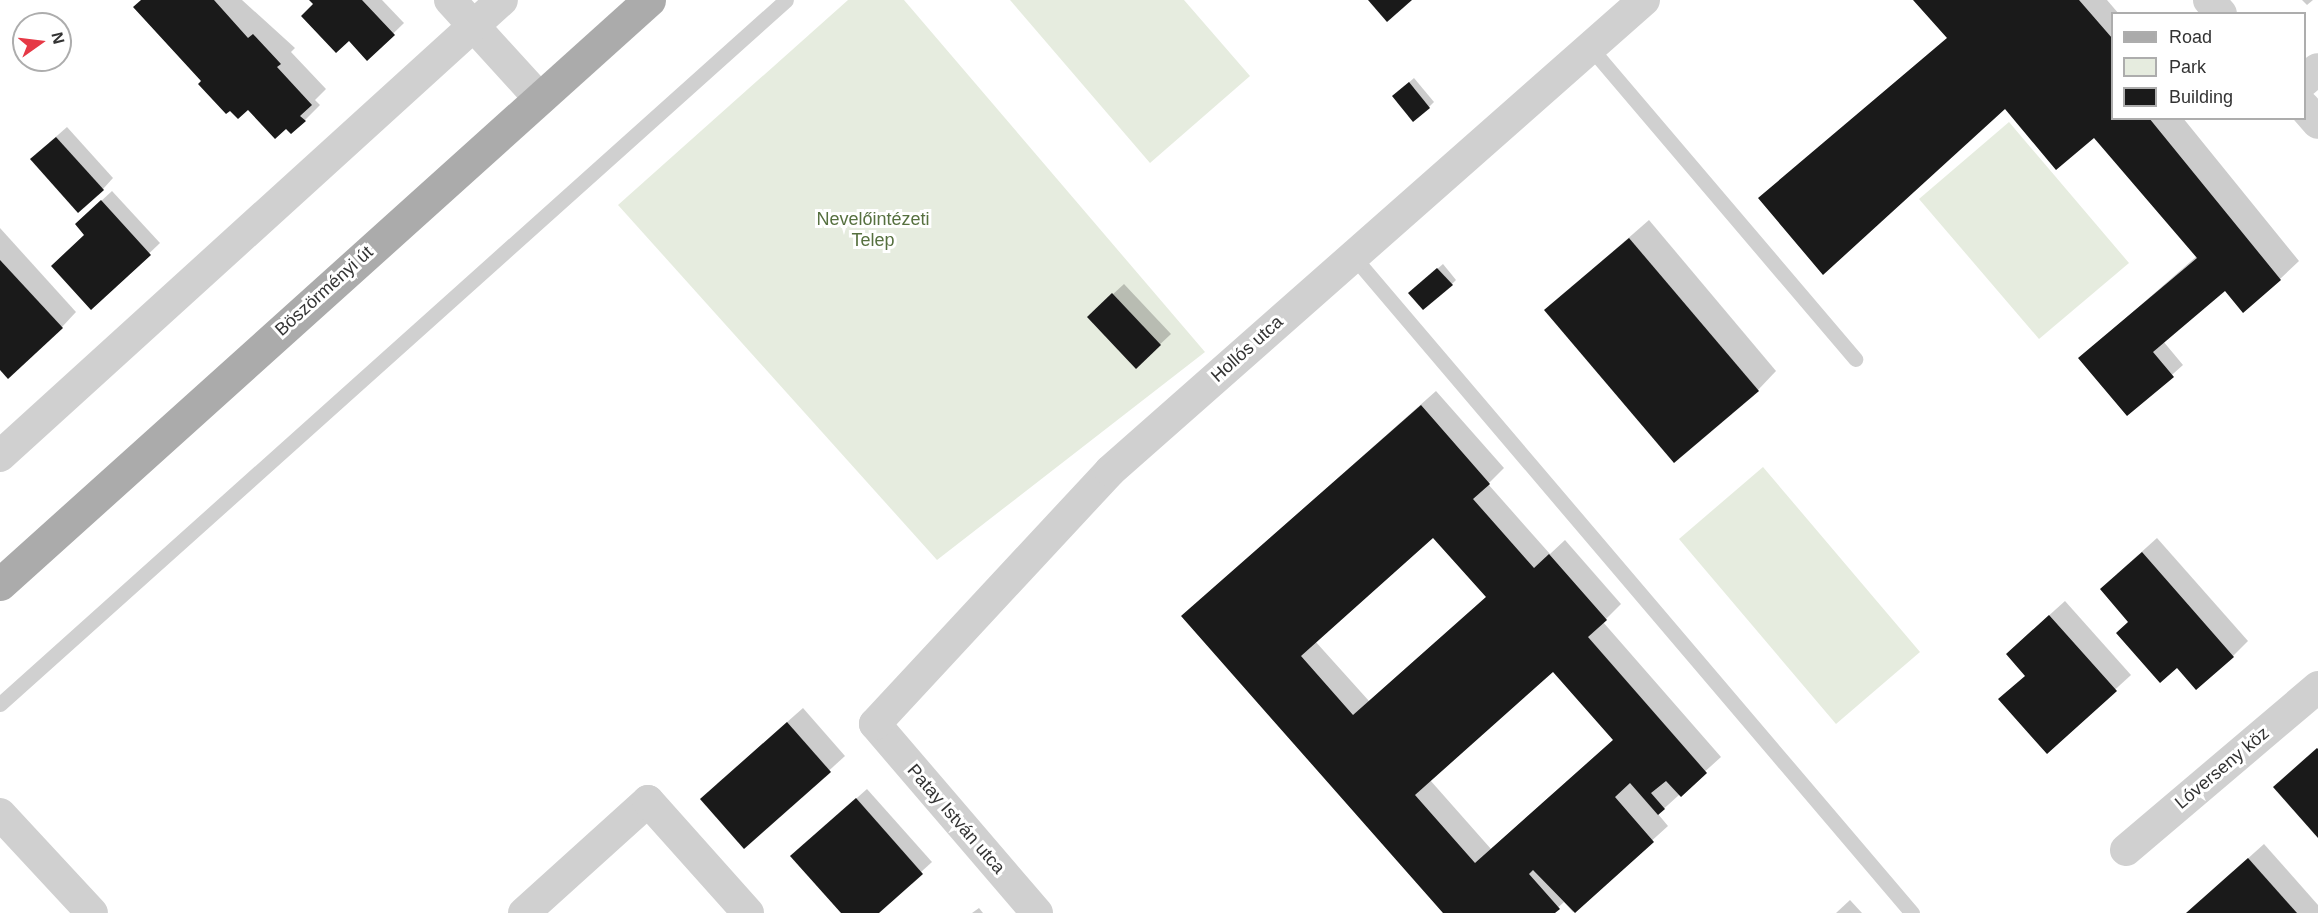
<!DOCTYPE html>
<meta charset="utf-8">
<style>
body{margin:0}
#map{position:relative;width:2318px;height:913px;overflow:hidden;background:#fff;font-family:Helvetica,sans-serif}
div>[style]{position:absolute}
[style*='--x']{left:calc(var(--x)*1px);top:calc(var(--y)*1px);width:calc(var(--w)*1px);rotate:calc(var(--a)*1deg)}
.green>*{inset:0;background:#e6ecdf}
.shadow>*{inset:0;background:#0003}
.building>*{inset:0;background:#1a1a1a}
.lane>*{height:15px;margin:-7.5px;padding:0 7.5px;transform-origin:7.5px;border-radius:7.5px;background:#d0d0d0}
.street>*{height:32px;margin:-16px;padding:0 16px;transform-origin:16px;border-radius:16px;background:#d0d0d0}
.primary>*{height:33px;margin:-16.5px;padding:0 16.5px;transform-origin:16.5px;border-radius:16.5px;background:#ababab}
span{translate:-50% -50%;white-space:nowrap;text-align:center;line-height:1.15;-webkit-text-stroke:6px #fff;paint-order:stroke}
.park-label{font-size:18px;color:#56703f}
.street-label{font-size:18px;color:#333}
.legend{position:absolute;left:2111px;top:12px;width:195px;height:108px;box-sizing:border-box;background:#fff;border:2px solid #adadad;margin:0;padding:8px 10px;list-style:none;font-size:18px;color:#333}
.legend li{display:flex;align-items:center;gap:12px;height:30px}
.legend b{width:30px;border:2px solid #adadad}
.north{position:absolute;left:12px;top:12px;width:60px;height:60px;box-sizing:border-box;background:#fff;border:2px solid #adadad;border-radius:50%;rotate:76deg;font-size:16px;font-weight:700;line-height:24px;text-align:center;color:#333}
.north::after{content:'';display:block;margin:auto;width:21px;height:27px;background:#e63946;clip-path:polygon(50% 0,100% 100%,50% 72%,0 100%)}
</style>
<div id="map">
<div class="green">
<div style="clip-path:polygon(848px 0,904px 0,1205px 352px,937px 560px,618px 205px)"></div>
<div style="clip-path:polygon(1010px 0,1184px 0,1250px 76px,1150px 163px)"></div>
<div style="clip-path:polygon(2009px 122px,2129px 263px,2039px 339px,1919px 199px)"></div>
<div style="clip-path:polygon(1763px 467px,1920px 652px,1836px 724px,1679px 539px)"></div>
</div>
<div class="shadow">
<div style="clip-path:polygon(143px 0,242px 0,295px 48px,291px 52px,326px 89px,315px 100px,320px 105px,305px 120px,286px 127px,248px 108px,203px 80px)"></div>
<div style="clip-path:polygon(311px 0,382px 0,404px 23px,367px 59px)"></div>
<div style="clip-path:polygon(1915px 0,2107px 0,2119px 14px,2112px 14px,2112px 118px,2183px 118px,2299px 261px,2280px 279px,2225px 289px,2163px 341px,2183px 365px,2128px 414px,2080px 358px,2197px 256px,2095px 135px,2005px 106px,1760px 198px,1948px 37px)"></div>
<div style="clip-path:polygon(2302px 0,2313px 0,2307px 5px)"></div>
<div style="clip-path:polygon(1414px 78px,1434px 102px,1429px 107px,1399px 91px)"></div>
<div style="clip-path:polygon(67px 127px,113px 178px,103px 189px,42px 149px)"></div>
<div style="clip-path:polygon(112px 191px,160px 243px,92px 308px,87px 214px)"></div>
<div style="clip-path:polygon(1649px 220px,1776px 371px,1758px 390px,1546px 310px)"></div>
<div style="clip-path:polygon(0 228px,76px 312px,62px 327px,0 368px)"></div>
<div style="clip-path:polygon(1443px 264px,1456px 280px,1452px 284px,1415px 288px)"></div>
<div style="clip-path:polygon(1124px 284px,1171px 334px,1136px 367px,1099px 307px)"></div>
<div style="clip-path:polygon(evenodd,1436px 391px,1504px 468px,1488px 484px,1550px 554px,1565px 540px,1621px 604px,1603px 622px,1721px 757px,1658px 814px,1668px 826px,1573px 912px,1564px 902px,1552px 913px,1445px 913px,1198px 602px,1436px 391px,1433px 535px,1487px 596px,1369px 701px,1315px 641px,1433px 535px,1436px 391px,1553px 670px,1614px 739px,1491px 849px,1430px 780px,1553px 670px)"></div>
<div style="clip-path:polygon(2157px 538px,2248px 641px,2233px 656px,2177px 666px,2130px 621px,2117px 574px)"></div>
<div style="clip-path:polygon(2065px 601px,2131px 675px,2047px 752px,2026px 675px,2023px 639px)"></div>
<div style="clip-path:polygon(803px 708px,845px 756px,745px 847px,717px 784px)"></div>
<div style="clip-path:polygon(867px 789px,932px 862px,876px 913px,843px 913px,803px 846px)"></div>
<div style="clip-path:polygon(2264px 844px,2318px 905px,2318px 913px,2187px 913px)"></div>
<div style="clip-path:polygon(1850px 900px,1862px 913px,1836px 913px)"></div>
<div style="clip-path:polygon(979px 908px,983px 913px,972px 913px)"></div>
</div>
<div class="building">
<div style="clip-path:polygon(141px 0,214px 0,248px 38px,253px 34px,281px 64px,277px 67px,312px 105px,300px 116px,306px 121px,291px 134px,286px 129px,275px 139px,248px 110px,238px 119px,230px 111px,226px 114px,198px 84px,201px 81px,133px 7px)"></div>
<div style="clip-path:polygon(309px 0,362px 0,395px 35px,367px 61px,349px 41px,336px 53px,301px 16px,313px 4px)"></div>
<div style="clip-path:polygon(1368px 0,1412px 0,1387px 22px)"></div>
<div style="clip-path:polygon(1913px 0,2079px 0,2112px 38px,2112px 118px,2149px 118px,2281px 280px,2243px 313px,2225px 291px,2153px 352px,2174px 377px,2127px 416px,2078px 358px,2197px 258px,2094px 138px,2056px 170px,2005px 109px,1823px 275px,1758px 198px,1947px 38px)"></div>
<div style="clip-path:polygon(1409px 82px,1430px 108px,1413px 122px,1392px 96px)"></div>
<div style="clip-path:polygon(56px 137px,104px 190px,78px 213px,30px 159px)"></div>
<div style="clip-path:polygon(101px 200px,151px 255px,91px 310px,51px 266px,84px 235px,75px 224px)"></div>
<div style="clip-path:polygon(1629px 238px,1759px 391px,1674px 463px,1544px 310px)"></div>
<div style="clip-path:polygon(0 260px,63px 328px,8px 379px,0 370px)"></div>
<div style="clip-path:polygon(1437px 268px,1453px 285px,1423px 310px,1408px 293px)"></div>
<div style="clip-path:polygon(1112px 293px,1161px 345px,1136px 369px,1087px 317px)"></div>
<div style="clip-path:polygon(evenodd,1421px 405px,1490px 484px,1473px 499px,1534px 568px,1549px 554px,1607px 620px,1588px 637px,1707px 773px,1681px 797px,1666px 781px,1651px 793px,1665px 809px,1658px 815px,1630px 783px,1615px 797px,1654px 842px,1575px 913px,1533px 870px,1529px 874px,1560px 909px,1555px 913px,1443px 913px,1181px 616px,1421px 405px,1433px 538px,1486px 597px,1353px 715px,1301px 656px,1433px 538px,1421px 405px,1553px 672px,1613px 740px,1475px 863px,1415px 795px,1553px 672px)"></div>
<div style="clip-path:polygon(2142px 552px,2234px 657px,2196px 690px,2177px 668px,2160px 683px,2116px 633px,2128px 622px,2100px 589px)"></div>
<div style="clip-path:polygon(2049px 615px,2117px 691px,2047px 754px,1998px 699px,2025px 676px,2006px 654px)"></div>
<div style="clip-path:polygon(787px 722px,831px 772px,744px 849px,700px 799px)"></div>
<div style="clip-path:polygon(2317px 748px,2318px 749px,2318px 838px,2273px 787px)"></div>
<div style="clip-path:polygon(856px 798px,923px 874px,879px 913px,841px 913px,790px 856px)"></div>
<div style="clip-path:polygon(2248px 858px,2297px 913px,2186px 913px)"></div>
</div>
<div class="lane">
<div style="--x:1589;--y:46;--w:411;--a:49.6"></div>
<div style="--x:1352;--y:255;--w:864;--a:49.6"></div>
<div style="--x:0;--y:704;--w:1055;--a:-41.85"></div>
</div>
<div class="street">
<div style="--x:450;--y:0;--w:134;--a:47.7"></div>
<div style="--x:2209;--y:0;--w:18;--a:49"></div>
<div style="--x:2304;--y:81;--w:18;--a:-41"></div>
<div style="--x:2304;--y:107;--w:21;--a:49"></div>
<div style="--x:0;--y:456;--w:678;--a:-42.25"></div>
<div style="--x:0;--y:814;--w:135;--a:47.1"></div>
<div style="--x:2126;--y:850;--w:252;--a:-40.3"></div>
<div style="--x:524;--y:913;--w:167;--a:-42.1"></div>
<div style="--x:648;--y:801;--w:150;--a:48.2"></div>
<div style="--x:1037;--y:913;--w:249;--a:-130.6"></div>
<div style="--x:875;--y:724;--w:345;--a:-47.1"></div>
<div style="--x:1110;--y:471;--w:712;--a:-41.41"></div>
</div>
<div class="primary">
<div style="--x:0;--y:584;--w:873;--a:-41.98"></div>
</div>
<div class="park-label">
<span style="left:873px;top:230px">Nevelőintézeti<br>Telep</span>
</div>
<div class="street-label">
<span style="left:324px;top:291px;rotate:-42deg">Böszörményi út</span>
<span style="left:1247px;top:349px;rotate:-42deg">Hollós utca</span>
<span style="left:2222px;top:768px;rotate:-40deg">Lóverseny köz</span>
<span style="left:956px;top:819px;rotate:49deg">Patay István utca</span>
</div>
<ul class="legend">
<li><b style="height:8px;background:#ababab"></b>Road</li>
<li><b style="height:16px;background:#e6ecdf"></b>Park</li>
<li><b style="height:16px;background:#1a1a1a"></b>Building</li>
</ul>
<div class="north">N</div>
</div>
